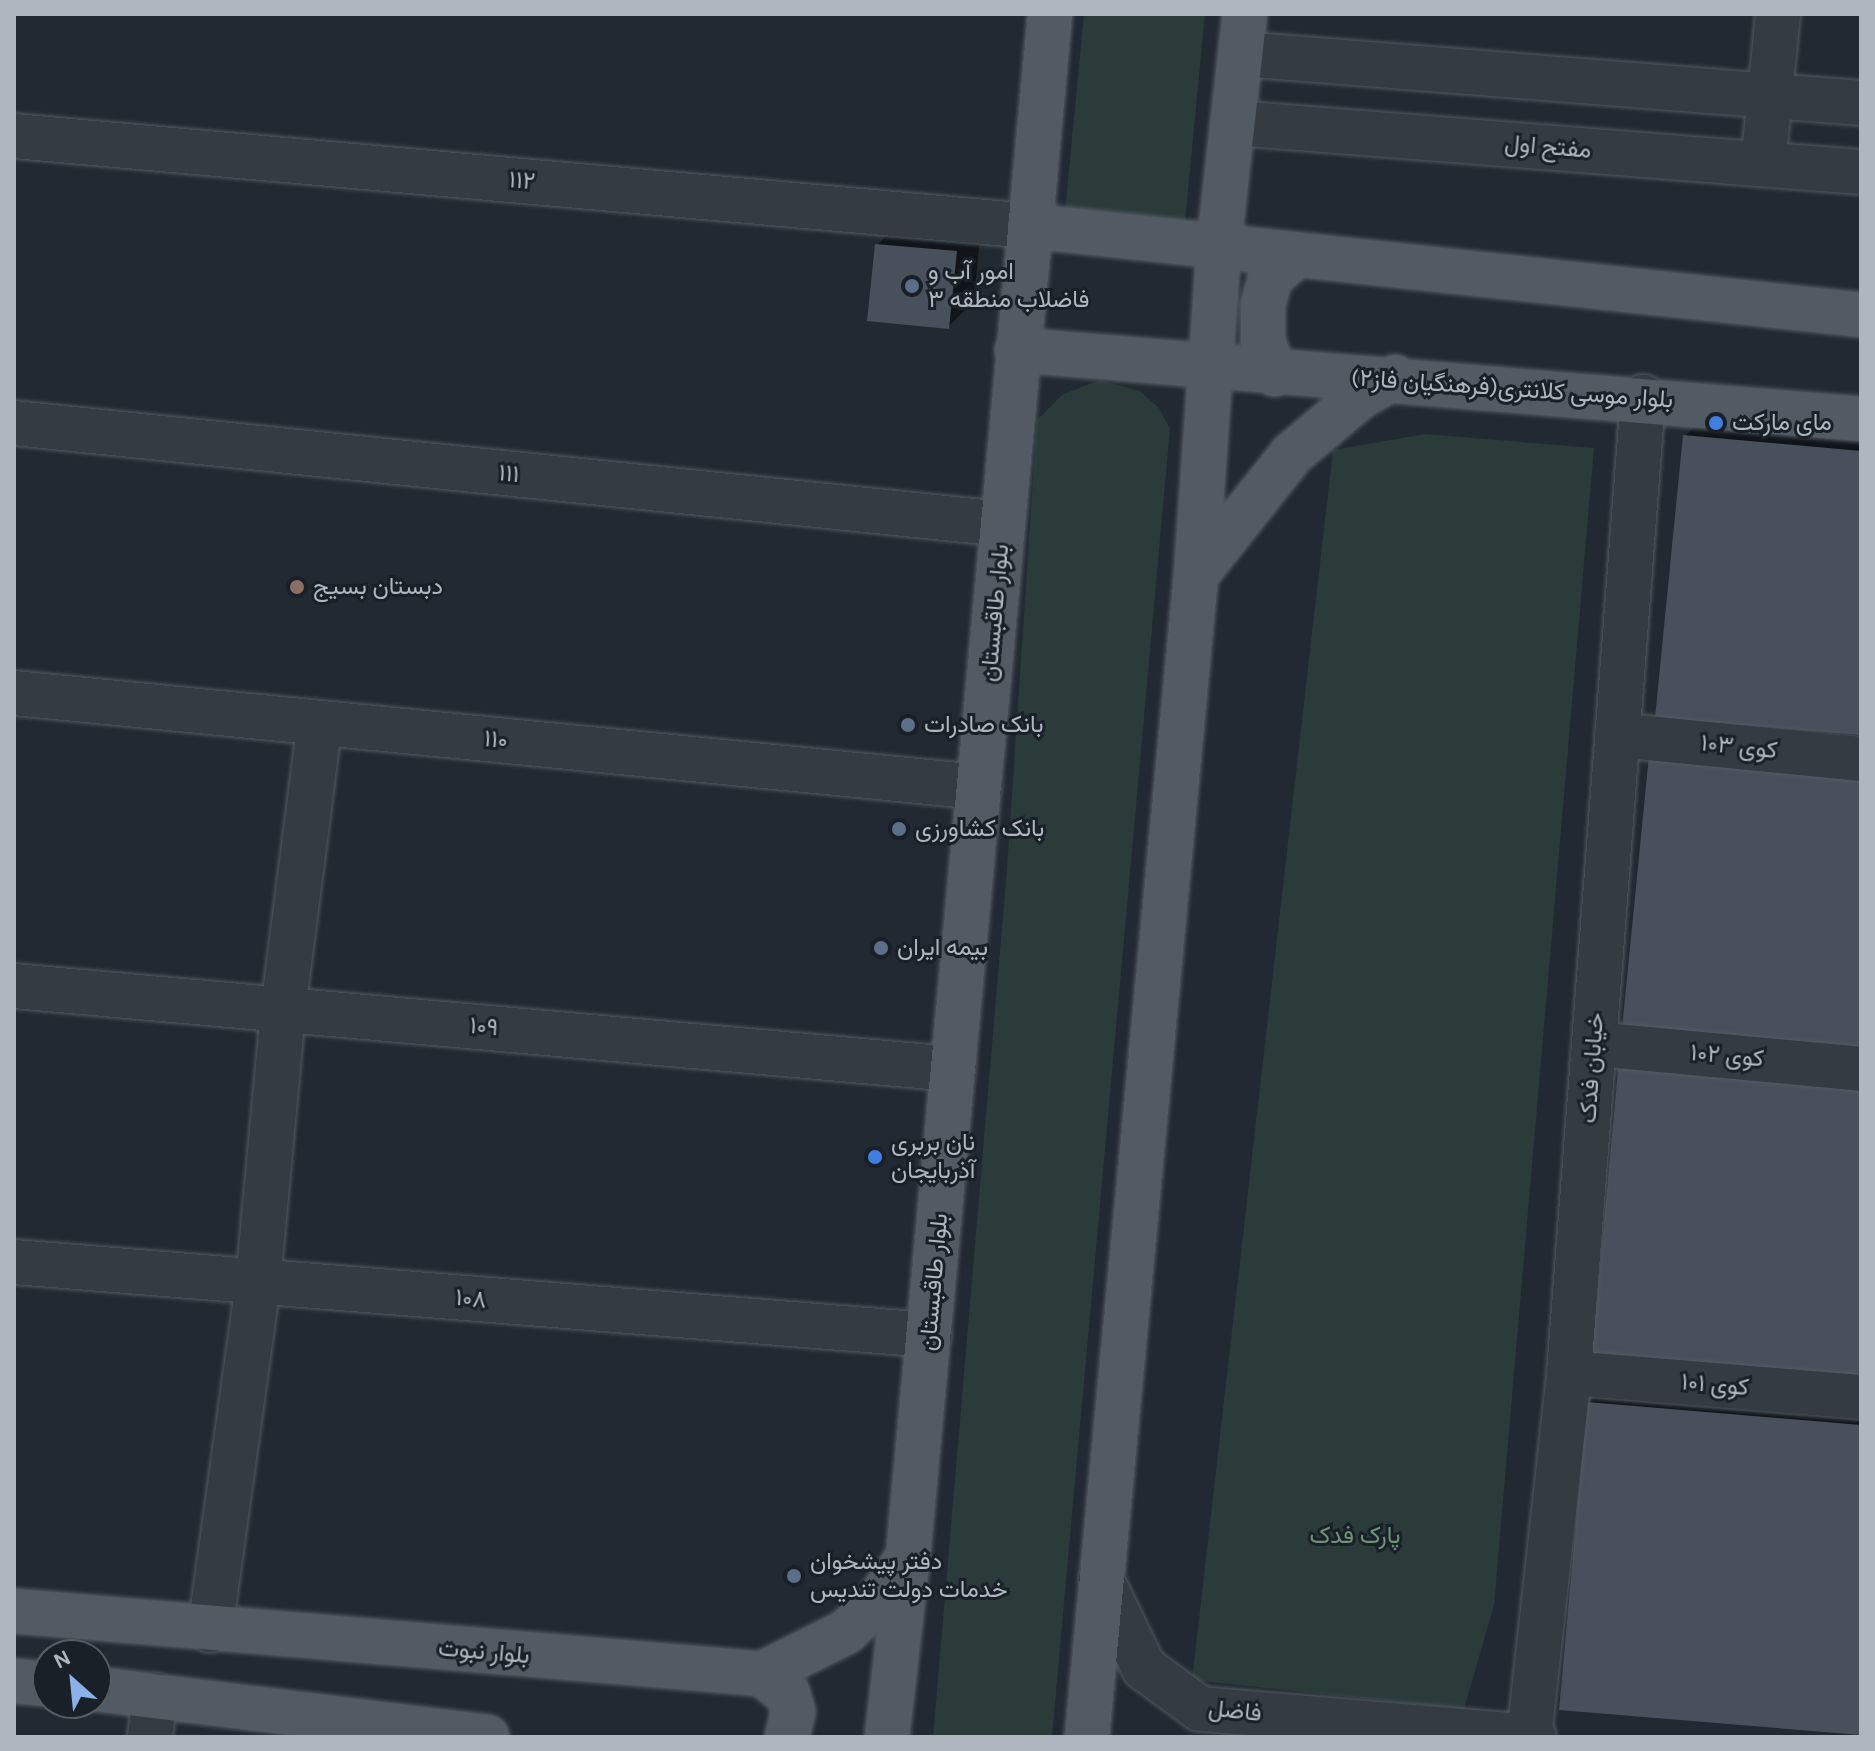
<!DOCTYPE html>
<meta charset="utf-8">
<style>
body{margin:0}
#map{position:relative;width:1875px;height:1751px;overflow:hidden;background:#212932;font-family:Karla,Vazirmatn,sans-serif}
div>[style]{position:absolute}
[style*='--x']{left:calc(var(--x)*1px);top:calc(var(--y)*1px);width:calc(var(--w)*1px);rotate:calc(var(--a)*1deg)}
.green>*{inset:0;background:#2a3b3a}
.shadow>*{inset:0;background:#0007}
.building>*{inset:0;background:#48505c}
.roads{filter:drop-shadow(0 0 2px #525961) drop-shadow(0 0 2px #525961)}
.minor>*{height:44px;margin:-22px;padding:0 22px;transform-origin:22px;border-radius:22px;background:#343b43}
.major>*{height:44px;margin:-22px;padding:0 22px;transform-origin:22px;border-radius:22px;background:#525a63}
.dots>*{width:22px;height:22px;translate:-50% -50%;box-sizing:border-box;border:4px solid #1a2028;border-radius:50%}
span{translate:-50% -50%;white-space:nowrap;text-align:center;line-height:1.15;-webkit-text-stroke:6px #1a2028;paint-order:stroke}
.street-label{font-size:24px;color:#aeb6c0}
.poi-label{font-size:24px;color:#aeb6c0}
.left{translate:0 -50%;text-align:left}
.park-label{font-size:24px;color:#709377}
.frame{position:absolute;inset:0;border:16px solid #aeb6c0;pointer-events:none}
.north{position:absolute;left:32px;top:1639px;width:80px;height:80px;box-sizing:border-box;background:#1a2028;border:2px solid #555c65;border-radius:50%;rotate:333deg;font-size:22px;font-weight:700;line-height:32px;text-align:center;color:#aeb6c0}
.north::after{content:'';display:block;margin:auto;width:28px;height:36px;background:#8ab2e9;clip-path:polygon(50% 0,100% 100%,50% 72%,0 100%)}
</style>
<div id="map">
<div class="green">
<div style="clip-path:polygon(1084px 14px,1205px 14px,1185px 222px,1065px 211px)"></div>
<div style="clip-path:polygon(1099px 380px,1140px 391px,1159px 408px,1170px 429px,1052px 1737px,933px 1737px,1007px 869px,1037px 420px,1062px 395px)"></div>
<div style="clip-path:polygon(1425px 434px,1594px 448px,1494px 1605px,1464px 1709px,1192px 1680px,1333px 450px)"></div>
</div>
<div class="shadow">
<div style="clip-path:polygon(902px 220px,981px 227px,974px 301px,948px 327px,877px 245px)"></div>
<div style="clip-path:polygon(1732px 389px,1861px 400px,1861px 1733px,1588px 1403px,1624px 1367px,1685px 436px)"></div>
</div>
<div class="building">
<div style="clip-path:polygon(875px 244px,957px 251px,949px 329px,867px 321px)"></div>
<div style="clip-path:polygon(1683px 435px,1861px 451px,1861px 735px,1655px 718px)"></div>
<div style="clip-path:polygon(1649px 756px,1861px 774px,1861px 1058px,1621px 1038px)"></div>
<div style="clip-path:polygon(1619px 1059px,1861px 1079px,1861px 1389px,1591px 1366px)"></div>
<div style="clip-path:polygon(1587px 1402px,1861px 1425px,1861px 1735px,1559px 1710px)"></div>
</div>
<div class="roads">
<div class="minor">
<div style="--x:1241;--y:54;--w:622;--a:4.52"></div>
<div style="--x:1235;--y:123;--w:628;--a:4.48"></div>
<div style="--x:14;--y:136;--w:1020;--a:5.06"></div>
<div style="--x:1763;--y:164;--w:151;--a:-84.3"></div>
<div style="--x:14;--y:423;--w:994;--a:5.83"></div>
<div style="--x:14;--y:693;--w:970;--a:5.56"></div>
<div style="--x:1617;--y:735;--w:245;--a:5.6"></div>
<div style="--x:14;--y:986;--w:943;--a:5.05"></div>
<div style="--x:1594;--y:1044;--w:268;--a:5.3"></div>
<div style="--x:14;--y:1262;--w:918;--a:4.56"></div>
<div style="--x:1569;--y:1373;--w:293;--a:4.7"></div>
<div style="--x:1101;--y:1579;--w:99;--a:64.2"></div>
<div style="--x:1144;--y:1668;--w:69;--a:36.2"></div>
<div style="--x:1200;--y:1709;--w:335;--a:4.8"></div>
<div style="--x:210;--y:1630;--w:351;--a:-82.1"></div>
<div style="--x:258;--y:1282;--w:273;--a:-84.7"></div>
<div style="--x:283;--y:1010;--w:289;--a:-82.7"></div>
<div style="--x:150;--y:1737;--w:42;--a:-83.2"></div>
<div style="--x:1529;--y:1737;--w:366;--a:-83.7"></div>
<div style="--x:1569;--y:1373;--w:979;--a:-85.66"></div>
</div>
<div class="major">
<div style="--x:1030;--y:226;--w:836;--a:6.11"></div>
<div style="--x:1017;--y:350;--w:847;--a:4.67"></div>
<div style="--x:1275;--y:374;--w:35;--a:-110"></div>
<div style="--x:1263;--y:341;--w:36;--a:-90"></div>
<div style="--x:1263;--y:305;--w:28;--a:-75"></div>
<div style="--x:1270;--y:278;--w:35;--a:-41"></div>
<div style="--x:1196;--y:575;--w:154;--a:-51.6"></div>
<div style="--x:1292;--y:454;--w:90;--a:-40"></div>
<div style="--x:1361;--y:396;--w:39;--a:-29"></div>
<div style="--x:14;--y:1611;--w:751;--a:4.81"></div>
<div style="--x:762;--y:1674;--w:94;--a:-26.6"></div>
<div style="--x:846;--y:1632;--w:43;--a:-44.1"></div>
<div style="--x:877;--y:1602;--w:50;--a:-55.7"></div>
<div style="--x:762;--y:1674;--w:33;--a:38"></div>
<div style="--x:788;--y:1694;--w:19;--a:74"></div>
<div style="--x:793;--y:1712;--w:26;--a:103"></div>
<div style="--x:14;--y:1681;--w:34;--a:5"></div>
<div style="--x:96;--y:1689;--w:394;--a:7"></div>
<div style="--x:887;--y:1737;--w:182;--a:-83.4"></div>
<div style="--x:908;--y:1556;--w:1549;--a:-84.74"></div>
<div style="--x:1087;--y:1737;--w:1167;--a:-84.64"></div>
<div style="--x:1196;--y:575;--w:332;--a:-86"></div>
<div style="--x:1219;--y:244;--w:231;--a:-83.6"></div>
</div>
</div>
<div class="dots">
<div style="left:912px;top:286px;background:#5c6f8a"></div>
<div style="left:1716px;top:423px;background:#3f7fe0"></div>
<div style="left:297px;top:587px;background:#8d6e63"></div>
<div style="left:908px;top:725px;background:#5c6f8a"></div>
<div style="left:899px;top:829px;background:#5c6f8a"></div>
<div style="left:881px;top:948px;background:#5c6f8a"></div>
<div style="left:875px;top:1157px;background:#3f7fe0"></div>
<div style="left:794px;top:1576px;background:#5c6f8a"></div>
</div>
<div class="street-label">
<span style="left:1548px;top:147px;rotate:5deg">مفتح اول</span>
<span style="left:522px;top:181px;rotate:5deg">۱۱۲</span>
<span style="left:1512px;top:389px;rotate:4deg">بلوار موسی کلانتری(فرهنگیان فاز۲)</span>
<span style="left:509px;top:474px;rotate:6deg">۱۱۱</span>
<span style="left:995px;top:613px;rotate:-85deg">بلوار طاقبستان</span>
<span style="left:496px;top:740px;rotate:6deg">۱۱۰</span>
<span style="left:1739px;top:747px;rotate:6deg">کوی ۱۰۳</span>
<span style="left:484px;top:1027px;rotate:5deg">۱۰۹</span>
<span style="left:1727px;top:1056px;rotate:5deg">کوی ۱۰۲</span>
<span style="left:1592px;top:1068px;rotate:-86deg">خیابان فدک</span>
<span style="left:934px;top:1282px;rotate:-85deg">بلوار طاقبستان</span>
<span style="left:471px;top:1299px;rotate:5deg">۱۰۸</span>
<span style="left:1715px;top:1385px;rotate:5deg">کوی ۱۰۱</span>
<span style="left:484px;top:1652px;rotate:5deg">بلوار نبوت</span>
<span style="left:1235px;top:1711px;rotate:6deg">فاضل</span>
</div>
<div class="poi-label">
<span class="left" style="left:928px;top:286px">امور آب و<br>فاضلاب منطقه ۳</span>
<span class="left" style="left:1732px;top:423px">مای مارکت</span>
<span class="left" style="left:313px;top:587px">دبستان بسیج</span>
<span class="left" style="left:924px;top:725px">بانک صادرات</span>
<span class="left" style="left:915px;top:829px">بانک کشاورزی</span>
<span class="left" style="left:897px;top:948px">بیمه ایران</span>
<span class="left" style="left:891px;top:1157px">نان بربری<br>آذربایجان</span>
<span class="left" style="left:810px;top:1576px">دفتر پیشخوان<br>خدمات دولت تندیس</span>
</div>
<div class="park-label">
<span style="left:1355px;top:1536px">پارک فدک</span>
</div>
<div class="frame"></div>
<div class="north">N</div>
</div>
